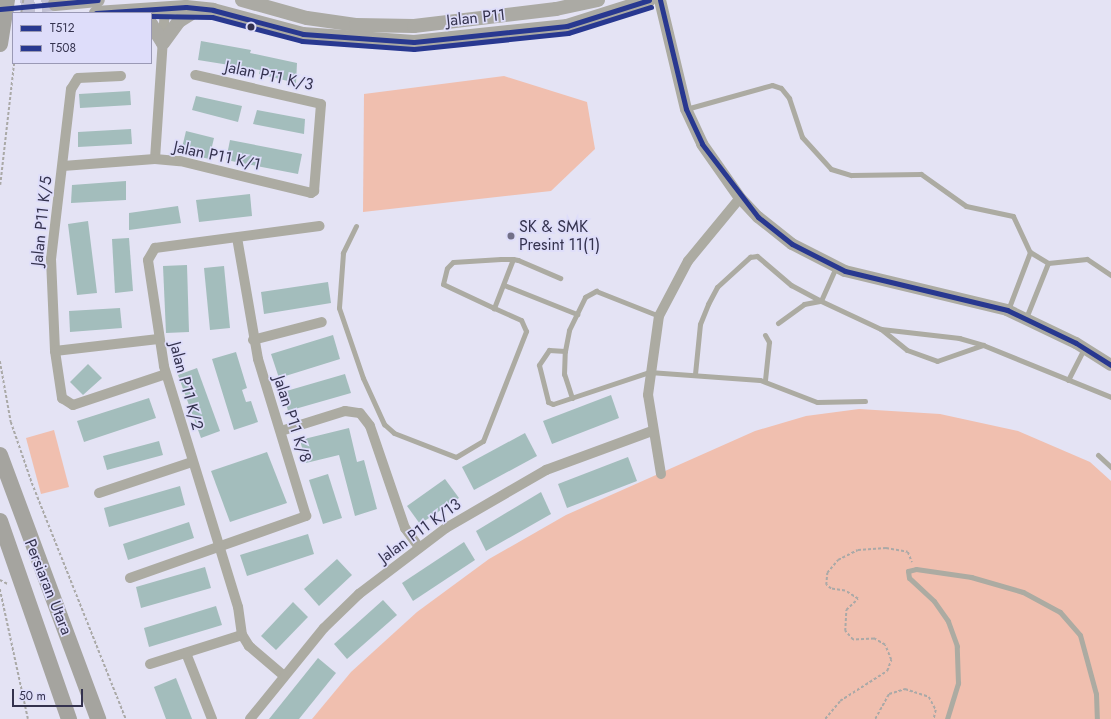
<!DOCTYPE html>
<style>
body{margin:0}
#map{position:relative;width:1111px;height:719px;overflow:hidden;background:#e4e3f4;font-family:Jost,sans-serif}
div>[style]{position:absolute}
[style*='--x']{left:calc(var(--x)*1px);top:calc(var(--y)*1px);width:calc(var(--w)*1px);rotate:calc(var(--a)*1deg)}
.green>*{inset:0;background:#f0bfaf}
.building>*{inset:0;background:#a3bdbc}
.secondary-tunnel>*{height:14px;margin-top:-7px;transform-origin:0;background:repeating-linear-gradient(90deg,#c1c0d3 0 14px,transparent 0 21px)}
.path>*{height:1.5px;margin-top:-0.75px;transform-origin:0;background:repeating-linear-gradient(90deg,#aaa9a7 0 3px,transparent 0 5px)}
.service>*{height:5px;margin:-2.5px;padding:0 2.5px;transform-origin:2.5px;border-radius:2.5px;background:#acaba2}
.minor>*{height:10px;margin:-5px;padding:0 5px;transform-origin:5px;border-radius:5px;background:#acaba2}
.tertiary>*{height:12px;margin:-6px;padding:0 6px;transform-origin:6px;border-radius:6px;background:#acaba2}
.secondary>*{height:14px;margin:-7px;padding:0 7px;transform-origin:7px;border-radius:7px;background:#abaaa4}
.primary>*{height:16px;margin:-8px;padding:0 8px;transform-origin:8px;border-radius:8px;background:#a5a49f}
.bus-1>*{height:5px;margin:-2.5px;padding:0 2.5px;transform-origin:2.5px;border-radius:2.5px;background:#283890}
.bus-2>*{height:5px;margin:-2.5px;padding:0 2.5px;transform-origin:2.5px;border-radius:2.5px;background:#283890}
.dots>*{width:11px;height:11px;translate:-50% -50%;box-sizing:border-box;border:2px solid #deddfa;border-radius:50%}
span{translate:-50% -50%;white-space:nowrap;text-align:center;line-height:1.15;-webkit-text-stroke:3.5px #deddfa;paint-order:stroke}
.street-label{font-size:16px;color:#34324e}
.poi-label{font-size:16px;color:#34324e}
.left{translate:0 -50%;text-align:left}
.legend{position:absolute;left:12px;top:12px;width:140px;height:52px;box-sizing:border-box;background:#deddfa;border:1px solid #9a99b5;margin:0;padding:5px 7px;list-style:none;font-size:12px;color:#34324e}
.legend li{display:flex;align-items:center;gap:8px;height:20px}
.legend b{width:20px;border:1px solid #9a99b5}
.scale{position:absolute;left:12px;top:689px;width:71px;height:18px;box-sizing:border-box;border:2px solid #34324e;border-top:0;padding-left:5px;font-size:12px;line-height:14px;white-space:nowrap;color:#34324e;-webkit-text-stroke:3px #deddfa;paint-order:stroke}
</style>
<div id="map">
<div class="green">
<div style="clip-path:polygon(504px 76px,587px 102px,595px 149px,551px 191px,363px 212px,364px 94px)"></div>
<div style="clip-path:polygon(859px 409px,940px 414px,1018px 431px,1090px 462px,1111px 481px,1111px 719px,312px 719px,351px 672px,417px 612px,489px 559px,566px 515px,755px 431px,806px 416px)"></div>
<div style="clip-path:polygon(54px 430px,69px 487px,41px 494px,26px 438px)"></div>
</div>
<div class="building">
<div style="clip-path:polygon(201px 41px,251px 50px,250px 53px,297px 63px,296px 83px,259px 74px,260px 70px,198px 60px)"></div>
<div style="clip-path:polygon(130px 91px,131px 105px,80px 108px,79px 94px)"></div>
<div style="clip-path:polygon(196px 96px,242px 106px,238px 122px,192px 110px)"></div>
<div style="clip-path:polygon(257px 110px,305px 119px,304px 134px,253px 124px)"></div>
<div style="clip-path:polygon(131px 129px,132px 144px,78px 147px,78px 132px)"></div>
<div style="clip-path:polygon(186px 131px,214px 138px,209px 159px,181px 152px)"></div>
<div style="clip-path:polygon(230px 140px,302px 154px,298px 174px,226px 160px)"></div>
<div style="clip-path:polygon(126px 181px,126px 200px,71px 203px,72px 185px)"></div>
<div style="clip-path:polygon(250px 194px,252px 216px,199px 222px,196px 200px)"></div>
<div style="clip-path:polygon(178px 206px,181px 223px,129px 230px,129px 213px)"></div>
<div style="clip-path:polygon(88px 221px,97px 293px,77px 295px,68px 224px)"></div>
<div style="clip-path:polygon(129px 238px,133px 291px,115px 293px,112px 239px)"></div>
<div style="clip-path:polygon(187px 265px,189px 332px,166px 333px,163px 266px)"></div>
<div style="clip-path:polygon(224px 266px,230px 328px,210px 330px,204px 268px)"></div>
<div style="clip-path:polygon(328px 282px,331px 303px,264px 314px,261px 292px)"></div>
<div style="clip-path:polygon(120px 308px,122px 328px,70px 332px,69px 311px)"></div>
<div style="clip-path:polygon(333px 335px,340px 359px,279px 378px,271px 354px)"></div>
<div style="clip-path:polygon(236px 352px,247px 388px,242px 390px,246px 402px,251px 401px,258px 422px,234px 430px,212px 359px)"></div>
<div style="clip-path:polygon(88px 364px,102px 378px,83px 395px,70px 382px)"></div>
<div style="clip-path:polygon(197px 368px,220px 431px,201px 438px,178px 375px)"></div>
<div style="clip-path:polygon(345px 374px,351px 393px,288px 411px,283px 392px)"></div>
<div style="clip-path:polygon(611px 395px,619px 418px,552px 444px,543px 421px)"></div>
<div style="clip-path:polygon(149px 398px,156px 418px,84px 442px,77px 421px)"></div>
<div style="clip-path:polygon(349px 428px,357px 462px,364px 460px,377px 509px,355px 516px,339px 455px,306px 463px,300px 440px)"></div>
<div style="clip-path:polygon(525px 433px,537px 456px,474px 490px,462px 467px)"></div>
<div style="clip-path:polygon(159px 441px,163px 455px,107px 470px,103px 456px)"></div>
<div style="clip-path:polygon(267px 452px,287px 503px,230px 522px,211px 471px)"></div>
<div style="clip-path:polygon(628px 457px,637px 481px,567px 508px,558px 484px)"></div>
<div style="clip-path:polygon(328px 474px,342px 518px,323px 524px,309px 480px)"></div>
<div style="clip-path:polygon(445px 479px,459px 498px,420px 524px,407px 506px)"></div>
<div style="clip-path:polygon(180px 486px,185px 505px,109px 527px,104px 508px)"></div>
<div style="clip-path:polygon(541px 492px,551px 514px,486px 551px,476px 531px)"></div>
<div style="clip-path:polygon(189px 522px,194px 538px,128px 560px,123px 544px)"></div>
<div style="clip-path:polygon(308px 534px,314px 554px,247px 576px,240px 555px)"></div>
<div style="clip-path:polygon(464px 542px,475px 560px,413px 601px,402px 583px)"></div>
<div style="clip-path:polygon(337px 559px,352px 575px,319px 606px,304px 589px)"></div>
<div style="clip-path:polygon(205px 567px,211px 588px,141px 608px,136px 587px)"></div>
<div style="clip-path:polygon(383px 600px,397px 615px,347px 659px,334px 644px)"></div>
<div style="clip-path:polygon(293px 602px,308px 617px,276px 650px,261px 636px)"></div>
<div style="clip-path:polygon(216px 606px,222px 625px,149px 647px,144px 628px)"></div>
<div style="clip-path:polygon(318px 658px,336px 673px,299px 719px,269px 719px)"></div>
<div style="clip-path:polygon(176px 678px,192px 719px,166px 719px,154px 687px)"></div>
</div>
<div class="secondary-tunnel">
<div style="--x:0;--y:9;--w:55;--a:-5.2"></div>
</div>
<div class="path">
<div style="--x:21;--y:13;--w:13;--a:-81"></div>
<div style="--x:0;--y:185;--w:123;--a:-83.5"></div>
<div style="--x:0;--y:361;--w:62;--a:79.8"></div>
<div style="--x:11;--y:422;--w:65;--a:71"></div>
<div style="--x:32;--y:483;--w:254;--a:68.3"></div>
<div style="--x:0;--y:580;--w:9;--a:27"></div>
<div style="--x:0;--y:589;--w:133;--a:77.8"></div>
<div style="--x:825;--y:719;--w:23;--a:-50"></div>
<div style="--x:840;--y:701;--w:56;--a:-32.6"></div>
<div style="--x:887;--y:671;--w:12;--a:-70"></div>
<div style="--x:891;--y:660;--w:16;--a:-112"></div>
<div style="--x:885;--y:645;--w:13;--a:-151"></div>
<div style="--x:874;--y:639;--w:21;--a:177"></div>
<div style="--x:853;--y:640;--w:12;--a:-132"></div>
<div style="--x:845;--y:631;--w:21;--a:-87"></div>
<div style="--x:846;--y:610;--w:16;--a:-43"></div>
<div style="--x:858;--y:599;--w:15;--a:-148"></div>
<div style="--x:845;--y:591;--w:14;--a:-172"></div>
<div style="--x:831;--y:589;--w:6;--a:-141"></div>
<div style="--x:826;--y:585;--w:12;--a:-85"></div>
<div style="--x:827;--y:573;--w:17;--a:-50"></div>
<div style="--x:838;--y:560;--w:22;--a:-27"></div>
<div style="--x:858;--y:550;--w:28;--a:-4"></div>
<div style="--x:886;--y:548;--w:22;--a:10"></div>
<div style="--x:908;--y:552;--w:11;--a:68"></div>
<div style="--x:875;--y:719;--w:29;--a:-61"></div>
<div style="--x:889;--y:694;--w:17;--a:-17"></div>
<div style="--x:905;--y:689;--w:25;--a:18"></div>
<div style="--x:929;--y:697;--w:15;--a:62"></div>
<div style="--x:936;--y:710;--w:9;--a:103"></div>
</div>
<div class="service">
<div style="--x:686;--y:109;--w:89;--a:-15.6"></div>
<div style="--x:772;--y:85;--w:9;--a:18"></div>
<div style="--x:781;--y:88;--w:13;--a:51"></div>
<div style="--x:789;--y:98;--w:41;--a:71.6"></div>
<div style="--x:802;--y:137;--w:43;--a:47.8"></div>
<div style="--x:831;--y:169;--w:21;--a:17"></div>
<div style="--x:851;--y:175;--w:70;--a:-0.8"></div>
<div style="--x:921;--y:174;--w:55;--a:35.4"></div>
<div style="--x:966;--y:206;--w:48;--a:12"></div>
<div style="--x:1013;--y:216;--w:40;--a:65"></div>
<div style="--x:1030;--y:252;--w:21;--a:31"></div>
<div style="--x:1048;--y:263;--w:39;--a:-6"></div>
<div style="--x:1087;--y:259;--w:29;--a:34"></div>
<div style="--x:356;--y:226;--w:30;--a:116"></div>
<div style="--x:343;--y:253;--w:55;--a:94.2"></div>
<div style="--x:339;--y:308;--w:74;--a:71.1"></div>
<div style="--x:363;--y:378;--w:51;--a:65.5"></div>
<div style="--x:384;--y:424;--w:13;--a:42"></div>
<div style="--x:394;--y:433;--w:66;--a:21.2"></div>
<div style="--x:456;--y:457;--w:31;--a:-31"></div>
<div style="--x:483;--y:441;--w:118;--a:-68.6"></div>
<div style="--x:526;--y:331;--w:12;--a:-114"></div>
<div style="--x:521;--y:320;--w:30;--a:-156"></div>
<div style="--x:513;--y:259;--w:53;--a:111.2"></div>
<div style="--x:494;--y:308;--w:56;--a:-154.8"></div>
<div style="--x:443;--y:284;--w:16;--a:-76"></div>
<div style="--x:447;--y:268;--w:8;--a:-45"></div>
<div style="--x:453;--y:262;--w:48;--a:-3.6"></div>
<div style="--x:501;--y:259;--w:12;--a:0"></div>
<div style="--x:513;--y:259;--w:5;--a:11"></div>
<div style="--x:518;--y:260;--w:46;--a:23.2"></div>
<div style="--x:836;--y:267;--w:37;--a:114"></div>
<div style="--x:821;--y:301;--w:66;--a:25"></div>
<div style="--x:881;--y:329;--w:79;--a:6.6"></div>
<div style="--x:959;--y:338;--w:25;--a:16"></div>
<div style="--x:983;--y:345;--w:138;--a:22.1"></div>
<div style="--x:504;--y:285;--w:79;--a:21.7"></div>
<div style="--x:1008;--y:310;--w:62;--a:-69.2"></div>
<div style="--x:1026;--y:318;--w:59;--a:-68.2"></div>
<div style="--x:778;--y:323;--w:32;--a:-36"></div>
<div style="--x:804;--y:304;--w:16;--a:-11"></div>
<div style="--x:881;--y:329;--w:33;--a:39"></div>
<div style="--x:907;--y:350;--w:32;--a:20"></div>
<div style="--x:937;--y:361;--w:49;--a:-19.2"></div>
<div style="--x:765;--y:335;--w:8;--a:60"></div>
<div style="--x:769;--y:342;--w:39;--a:96"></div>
<div style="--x:565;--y:351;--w:16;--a:-176"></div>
<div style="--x:549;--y:350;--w:18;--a:124"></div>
<div style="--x:539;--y:365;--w:38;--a:76"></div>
<div style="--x:548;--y:402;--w:5;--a:22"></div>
<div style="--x:553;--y:404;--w:101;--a:-18.4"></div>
<div style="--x:649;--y:372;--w:111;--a:4.1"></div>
<div style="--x:760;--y:380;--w:61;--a:21.1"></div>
<div style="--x:817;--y:402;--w:48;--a:-1.2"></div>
<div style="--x:695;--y:374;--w:50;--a:-84.3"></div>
<div style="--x:700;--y:324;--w:22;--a:-68"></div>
<div style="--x:708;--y:304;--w:19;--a:-62"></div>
<div style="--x:717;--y:287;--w:45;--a:-42.3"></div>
<div style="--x:750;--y:257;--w:7;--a:-8"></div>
<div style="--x:757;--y:256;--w:45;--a:40.5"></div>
<div style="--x:791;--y:285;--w:34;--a:28"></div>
<div style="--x:1068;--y:380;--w:35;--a:-63"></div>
<div style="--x:572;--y:398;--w:25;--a:-108"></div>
<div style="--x:564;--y:374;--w:23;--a:-88"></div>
<div style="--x:565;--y:351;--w:21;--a:-79"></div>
<div style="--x:569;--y:330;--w:37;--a:-64"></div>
<div style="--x:585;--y:297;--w:13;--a:-29"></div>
<div style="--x:596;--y:291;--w:68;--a:21.6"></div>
<div style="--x:1098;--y:455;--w:18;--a:43"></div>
<div style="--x:947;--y:719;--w:38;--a:-73"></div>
<div style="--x:958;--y:683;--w:37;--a:-92"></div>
<div style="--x:957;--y:646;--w:27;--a:-110"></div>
<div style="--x:948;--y:621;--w:24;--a:-125"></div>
<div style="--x:934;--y:601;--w:34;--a:-137"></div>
<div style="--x:909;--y:578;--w:7;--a:-98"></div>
<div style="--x:908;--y:571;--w:8;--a:-14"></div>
<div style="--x:916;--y:569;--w:56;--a:8.3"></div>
<div style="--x:971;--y:577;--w:54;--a:16.1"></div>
<div style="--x:1023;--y:592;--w:42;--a:28.4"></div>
<div style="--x:1060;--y:612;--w:30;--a:49"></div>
<div style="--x:1080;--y:635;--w:61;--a:74.8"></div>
<div style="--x:1096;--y:694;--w:25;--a:88"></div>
</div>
<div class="minor">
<div style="--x:121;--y:76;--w:43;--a:177.3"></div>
<div style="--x:78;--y:78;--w:13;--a:122"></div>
<div style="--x:71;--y:89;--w:171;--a:96.7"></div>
<div style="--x:51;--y:259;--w:92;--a:87.5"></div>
<div style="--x:55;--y:351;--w:48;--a:81.5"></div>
<div style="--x:62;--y:398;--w:13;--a:32"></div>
<div style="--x:73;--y:405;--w:98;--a:-18.4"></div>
<div style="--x:155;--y:159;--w:150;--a:-86.2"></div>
<div style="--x:63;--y:166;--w:92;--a:-4.4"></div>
<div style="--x:155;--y:159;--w:25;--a:5"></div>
<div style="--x:180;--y:161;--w:135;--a:13.7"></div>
<div style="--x:311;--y:193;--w:4;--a:-34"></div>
<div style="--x:314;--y:191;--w:87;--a:-85.4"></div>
<div style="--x:321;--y:104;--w:129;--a:-167"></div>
<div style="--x:253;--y:340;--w:71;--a:-14.6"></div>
<div style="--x:55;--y:351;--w:104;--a:-6.6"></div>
<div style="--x:281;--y:431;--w:67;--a:-17.4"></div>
<div style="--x:345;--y:411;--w:15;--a:8"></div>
<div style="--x:360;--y:413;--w:16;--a:52"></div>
<div style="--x:370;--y:426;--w:108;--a:71.1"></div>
<div style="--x:405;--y:528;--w:24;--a:54"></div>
<div style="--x:661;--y:474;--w:80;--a:-99.3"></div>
<div style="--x:648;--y:395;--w:80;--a:-82.1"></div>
<div style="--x:659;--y:316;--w:62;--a:-62.2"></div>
<div style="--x:688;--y:261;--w:82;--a:-50.5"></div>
<div style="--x:99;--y:493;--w:98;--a:-18.4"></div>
<div style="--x:130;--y:578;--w:187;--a:-19.4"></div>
<div style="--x:306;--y:516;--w:164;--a:-107"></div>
<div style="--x:258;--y:359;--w:123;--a:-99.8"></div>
<div style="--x:186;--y:653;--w:71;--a:68.5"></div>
<div style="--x:150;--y:664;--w:96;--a:-17.5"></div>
<div style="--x:283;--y:675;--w:45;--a:-139.5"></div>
<div style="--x:249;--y:646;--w:13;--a:-122"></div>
<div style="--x:242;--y:635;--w:28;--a:-98"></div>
<div style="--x:238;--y:607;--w:252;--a:-107.1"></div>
<div style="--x:164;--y:366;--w:107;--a:-98.6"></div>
<div style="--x:148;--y:260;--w:14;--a:-60"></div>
<div style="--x:155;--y:248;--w:166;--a:-7.6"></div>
<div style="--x:250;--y:719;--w:117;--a:-50.9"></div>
<div style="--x:324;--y:628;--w:49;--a:-44.2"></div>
<div style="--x:359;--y:594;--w:109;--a:-37.2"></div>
<div style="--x:446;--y:528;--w:116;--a:-30.1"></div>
<div style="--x:546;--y:470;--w:113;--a:-20.2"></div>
</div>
<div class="tertiary">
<div style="--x:660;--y:0;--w:112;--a:76.6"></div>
<div style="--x:686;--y:109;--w:38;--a:65"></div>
<div style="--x:702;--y:144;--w:66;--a:54.9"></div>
<div style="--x:740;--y:198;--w:26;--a:47"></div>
<div style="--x:758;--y:217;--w:43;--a:38.5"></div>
<div style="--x:792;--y:244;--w:59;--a:27"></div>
<div style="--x:845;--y:271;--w:167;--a:13.5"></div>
<div style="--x:1007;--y:310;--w:76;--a:25.6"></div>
<div style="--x:1076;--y:343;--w:41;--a:32.2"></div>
</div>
<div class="secondary">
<div style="--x:242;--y:0;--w:67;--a:15.5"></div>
<div style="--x:307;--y:18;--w:49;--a:8.1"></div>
<div style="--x:356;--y:25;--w:58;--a:1"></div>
<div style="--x:414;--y:26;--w:143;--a:-6.8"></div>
<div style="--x:556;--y:9;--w:43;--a:-12.1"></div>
<div style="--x:55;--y:4;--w:43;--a:-5.3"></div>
<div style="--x:96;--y:13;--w:90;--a:-3.8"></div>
<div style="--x:186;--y:7;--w:27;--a:6"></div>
<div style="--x:213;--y:10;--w:93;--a:14.9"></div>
<div style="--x:303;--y:34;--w:111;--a:4.1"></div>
<div style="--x:414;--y:42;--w:154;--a:-6"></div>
<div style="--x:567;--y:26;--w:86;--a:-17.6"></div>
<div style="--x:151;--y:24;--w:22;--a:58"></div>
<div style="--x:163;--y:43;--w:27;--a:-54"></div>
<div style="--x:179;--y:21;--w:22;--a:-32"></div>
</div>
<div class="primary">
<div style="--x:0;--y:44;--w:45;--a:-81"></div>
<div style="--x:0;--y:455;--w:282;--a:69.6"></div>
<div style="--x:0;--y:521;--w:210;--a:70.8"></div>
</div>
<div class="bus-1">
<div style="--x:660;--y:0;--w:112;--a:76.6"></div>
<div style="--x:686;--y:109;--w:38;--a:65"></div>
<div style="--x:702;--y:144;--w:92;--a:52.5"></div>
<div style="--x:758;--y:217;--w:43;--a:38.5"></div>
<div style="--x:792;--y:244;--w:59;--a:27"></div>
<div style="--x:845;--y:271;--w:167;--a:13.5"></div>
<div style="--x:1007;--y:310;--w:76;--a:25.6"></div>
<div style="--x:1076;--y:343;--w:41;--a:32.2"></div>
<div style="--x:0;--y:9;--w:98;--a:-5.2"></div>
<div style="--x:96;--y:13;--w:90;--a:-3.8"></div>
<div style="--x:186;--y:7;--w:27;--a:6"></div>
<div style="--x:213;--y:10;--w:93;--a:14.9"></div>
<div style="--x:303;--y:34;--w:111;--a:4.1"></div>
<div style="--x:414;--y:42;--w:154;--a:-6"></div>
<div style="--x:567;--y:26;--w:86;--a:-17.6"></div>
</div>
<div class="bus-2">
<div style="--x:151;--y:16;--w:61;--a:0.9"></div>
<div style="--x:212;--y:17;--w:93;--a:14.9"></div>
<div style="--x:302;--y:41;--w:112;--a:4.1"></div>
<div style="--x:414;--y:49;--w:155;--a:-5.9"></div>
<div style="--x:568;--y:33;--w:87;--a:-17.4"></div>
</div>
<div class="dots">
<div style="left:251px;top:27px;background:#34324e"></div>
<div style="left:511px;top:236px;background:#727088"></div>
</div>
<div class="street-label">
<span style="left:476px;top:18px;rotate:-6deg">Jalan P11</span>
<span style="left:269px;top:76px;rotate:12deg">Jalan P11 K/3</span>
<span style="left:217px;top:156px;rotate:12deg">Jalan P11 K/1</span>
<span style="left:42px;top:221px;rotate:-84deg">Jalan P11 K/5</span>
<span style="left:186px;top:386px;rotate:75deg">Jalan P11 K/2</span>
<span style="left:292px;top:419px;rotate:72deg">Jalan P11 K/8</span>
<span style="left:420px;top:531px;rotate:-36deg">Jalan P11 K/13</span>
<span style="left:48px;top:587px;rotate:68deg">Persiaran Utara</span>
</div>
<div class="poi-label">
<span class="left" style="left:519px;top:236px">SK &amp; SMK<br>Presint 11(1)</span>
</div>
<ul class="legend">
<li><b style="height:5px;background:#283890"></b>T512</li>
<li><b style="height:5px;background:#283890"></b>T508</li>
</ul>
<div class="scale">50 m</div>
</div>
